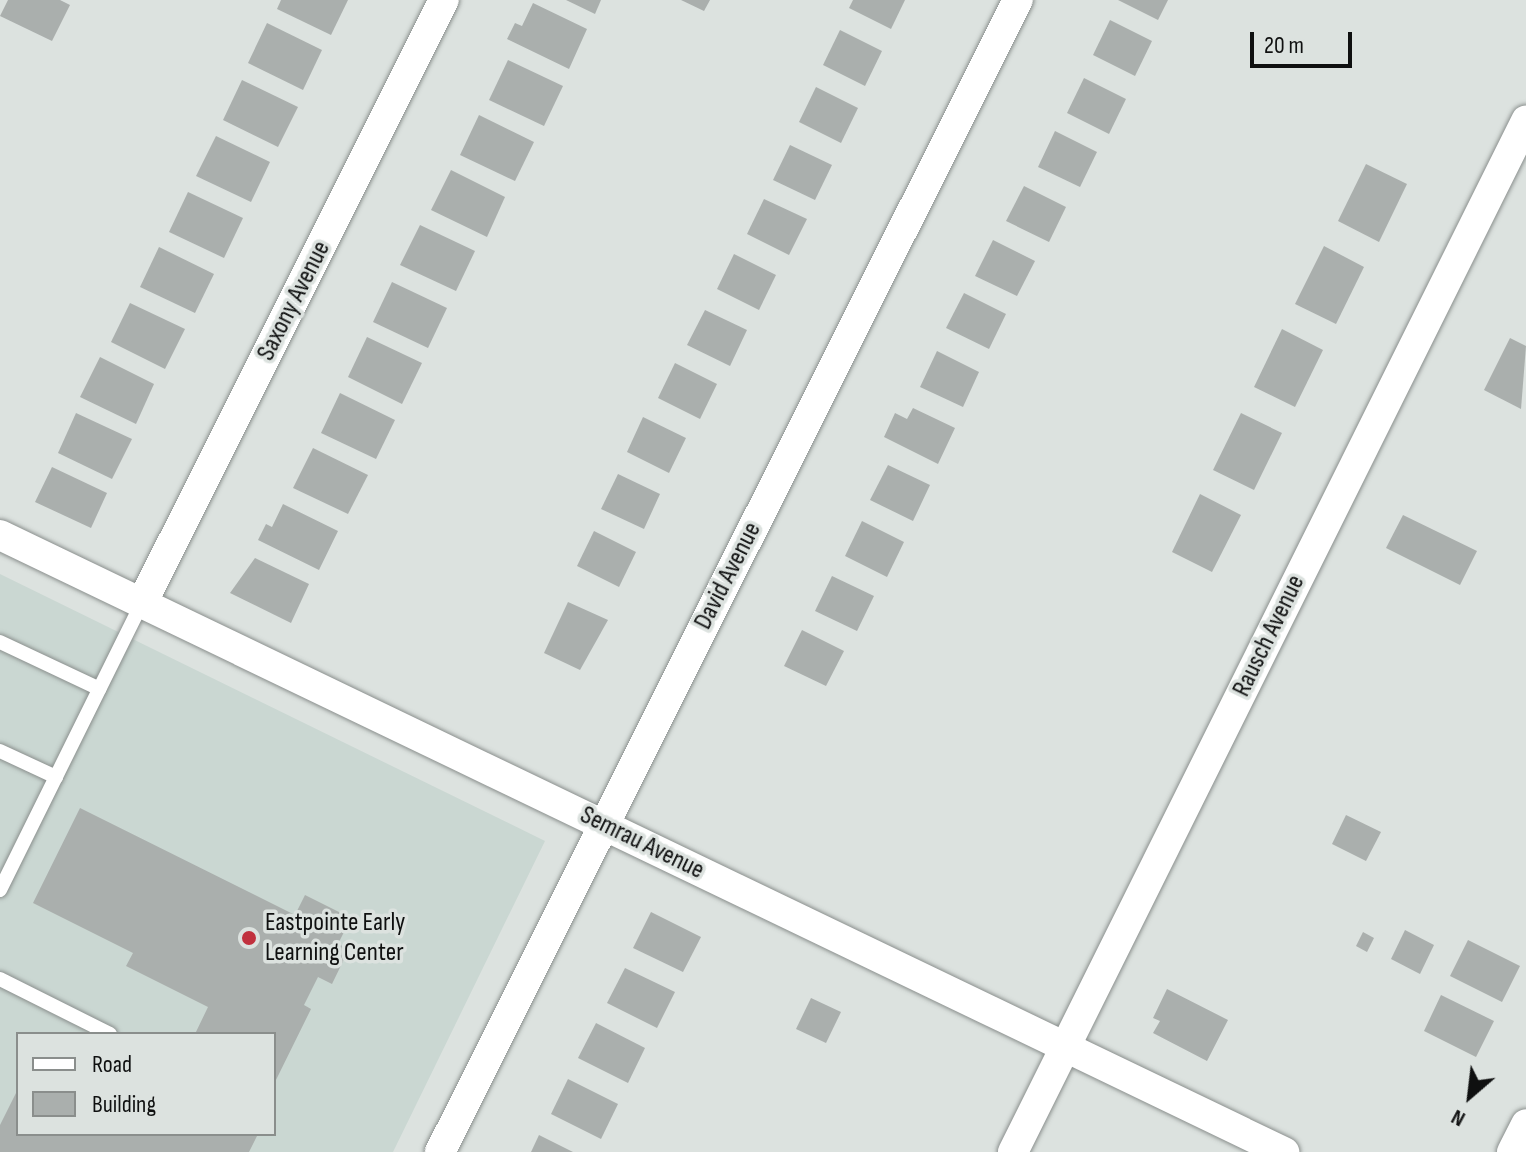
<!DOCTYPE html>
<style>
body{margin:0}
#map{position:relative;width:1526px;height:1152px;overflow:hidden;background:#dce2df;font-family:"Sofia Sans Condensed",sans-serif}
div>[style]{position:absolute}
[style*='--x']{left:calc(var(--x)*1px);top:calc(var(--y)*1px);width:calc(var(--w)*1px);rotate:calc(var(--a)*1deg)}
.built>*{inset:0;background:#cad7d2}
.building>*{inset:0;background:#aaafad}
.roads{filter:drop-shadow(0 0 2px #8a8f8d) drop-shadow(0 0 2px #8a8f8d)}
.lane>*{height:14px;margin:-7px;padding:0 7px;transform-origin:7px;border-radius:7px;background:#fff}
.street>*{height:30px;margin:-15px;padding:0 15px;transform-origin:15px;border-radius:15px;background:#fff}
.dots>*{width:22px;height:22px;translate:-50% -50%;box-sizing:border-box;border:4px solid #dce2df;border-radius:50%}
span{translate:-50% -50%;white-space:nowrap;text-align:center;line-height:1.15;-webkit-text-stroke:7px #dce2df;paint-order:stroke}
.street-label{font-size:26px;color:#0f1010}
.poi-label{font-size:26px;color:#0f1010}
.left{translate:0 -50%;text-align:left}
.legend{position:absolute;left:16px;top:1032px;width:260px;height:104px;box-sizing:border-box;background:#dce2df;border:2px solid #8a8e8c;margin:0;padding:10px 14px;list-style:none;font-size:24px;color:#0f1010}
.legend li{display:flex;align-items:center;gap:16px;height:40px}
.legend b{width:40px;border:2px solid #8a8e8c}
.north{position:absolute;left:1430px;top:1056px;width:80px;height:80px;-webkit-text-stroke:6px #dce2df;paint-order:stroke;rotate:208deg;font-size:22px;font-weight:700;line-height:32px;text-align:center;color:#0f1010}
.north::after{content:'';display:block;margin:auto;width:28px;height:36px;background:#0f1010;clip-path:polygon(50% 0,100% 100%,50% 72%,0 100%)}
.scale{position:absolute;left:1250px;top:32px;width:102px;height:36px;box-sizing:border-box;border:4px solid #0f1010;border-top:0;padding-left:10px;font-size:24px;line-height:28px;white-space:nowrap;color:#0f1010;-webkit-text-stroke:6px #dce2df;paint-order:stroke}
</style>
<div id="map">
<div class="built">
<div style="clip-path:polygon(evenodd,0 574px,545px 841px,393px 1152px,0 1152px,0 574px,18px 1034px,274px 1034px,274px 1134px,18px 1134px,18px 1034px)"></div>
</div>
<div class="building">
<div style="clip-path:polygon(8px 0,60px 0,70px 5px,52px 41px,0 16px)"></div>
<div style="clip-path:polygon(281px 0,348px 0,331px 35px,277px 9px)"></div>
<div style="clip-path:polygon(566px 0,601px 0,595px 14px)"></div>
<div style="clip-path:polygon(681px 0,710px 0,704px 11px)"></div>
<div style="clip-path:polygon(853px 0,905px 0,891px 29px,849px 8px)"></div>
<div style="clip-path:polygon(1118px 0,1168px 0,1158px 20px)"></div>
<div style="clip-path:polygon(533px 3px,587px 29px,569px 69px,507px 39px,515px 23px,522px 26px)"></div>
<div style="clip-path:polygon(1110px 20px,1152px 41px,1135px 76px,1093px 55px)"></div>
<div style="clip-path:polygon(267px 23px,322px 50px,303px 90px,248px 63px)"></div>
<div style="clip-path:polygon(840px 30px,882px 51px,865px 86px,823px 65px)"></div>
<div style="clip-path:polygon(508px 60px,563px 86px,544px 126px,489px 100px)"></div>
<div style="clip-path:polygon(1084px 78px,1126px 99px,1109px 134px,1067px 113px)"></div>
<div style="clip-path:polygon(242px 80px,298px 107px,278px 147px,223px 120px)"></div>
<div style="clip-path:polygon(816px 87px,858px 108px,841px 143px,799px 122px)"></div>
<div style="clip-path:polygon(479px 115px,534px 142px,515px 181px,460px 155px)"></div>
<div style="clip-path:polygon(1055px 131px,1097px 152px,1080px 187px,1038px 167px)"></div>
<div style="clip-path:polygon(216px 136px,270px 162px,251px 202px,196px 176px)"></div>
<div style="clip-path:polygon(790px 145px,832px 165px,815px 200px,773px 180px)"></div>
<div style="clip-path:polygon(1366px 164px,1407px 184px,1379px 242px,1338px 221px)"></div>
<div style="clip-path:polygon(451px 170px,505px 197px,487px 237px,431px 210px)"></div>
<div style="clip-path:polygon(1024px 186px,1066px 207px,1049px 242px,1006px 221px)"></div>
<div style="clip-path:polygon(188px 192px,243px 218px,224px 258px,169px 232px)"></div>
<div style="clip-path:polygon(764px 199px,807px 219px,789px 255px,747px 234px)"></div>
<div style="clip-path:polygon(420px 225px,475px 251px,456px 291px,400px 265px)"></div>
<div style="clip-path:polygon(993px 240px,1035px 261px,1017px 296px,975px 276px)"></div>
<div style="clip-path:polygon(1324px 246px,1364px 267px,1336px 324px,1295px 304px)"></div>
<div style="clip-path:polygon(159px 247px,214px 274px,195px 313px,140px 287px)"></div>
<div style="clip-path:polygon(734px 254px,776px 275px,759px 310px,717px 289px)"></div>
<div style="clip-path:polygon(392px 282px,447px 308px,428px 348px,373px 322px)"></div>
<div style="clip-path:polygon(964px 293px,1006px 314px,989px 349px,946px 328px)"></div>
<div style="clip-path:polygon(130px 303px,185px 329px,165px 369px,111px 342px)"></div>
<div style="clip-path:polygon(705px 310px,747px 330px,730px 366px,687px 345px)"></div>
<div style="clip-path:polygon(1282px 329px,1323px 350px,1295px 407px,1254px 387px)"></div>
<div style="clip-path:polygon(367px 337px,422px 363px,402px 404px,348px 377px)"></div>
<div style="clip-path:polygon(1510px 338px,1526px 346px,1521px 409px,1484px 390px)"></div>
<div style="clip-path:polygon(937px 351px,979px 372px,963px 407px,920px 387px)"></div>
<div style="clip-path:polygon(100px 357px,154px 384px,136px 424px,80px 397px)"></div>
<div style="clip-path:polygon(675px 363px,717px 384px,700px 419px,658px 398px)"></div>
<div style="clip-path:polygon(340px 393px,395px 420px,376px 459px,321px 433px)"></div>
<div style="clip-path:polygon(913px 408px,955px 428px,938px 464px,884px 437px,895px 413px,907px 419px)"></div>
<div style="clip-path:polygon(76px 413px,132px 439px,112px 479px,58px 453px)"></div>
<div style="clip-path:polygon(1241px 413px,1282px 433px,1254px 490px,1213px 470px)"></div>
<div style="clip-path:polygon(643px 417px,686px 438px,669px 473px,627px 452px)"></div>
<div style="clip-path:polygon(313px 448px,368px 475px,348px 514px,293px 488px)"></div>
<div style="clip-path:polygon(888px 465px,930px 485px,913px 521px,870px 500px)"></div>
<div style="clip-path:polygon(52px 467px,107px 493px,91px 528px,35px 502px)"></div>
<div style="clip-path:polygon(618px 474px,660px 494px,644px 529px,601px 509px)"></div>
<div style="clip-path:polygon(1200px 494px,1241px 515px,1212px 572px,1172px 552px)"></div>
<div style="clip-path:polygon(283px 504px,338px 531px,319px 570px,258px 540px,266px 524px,272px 527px)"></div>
<div style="clip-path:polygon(1403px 515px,1477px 551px,1460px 585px,1386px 548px)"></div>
<div style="clip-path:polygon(862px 521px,904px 542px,887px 577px,845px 556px)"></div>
<div style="clip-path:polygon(594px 531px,636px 552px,619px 587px,577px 566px)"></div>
<div style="clip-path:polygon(255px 558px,309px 584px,291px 623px,230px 593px)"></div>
<div style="clip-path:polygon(832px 576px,874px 596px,857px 631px,815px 611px)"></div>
<div style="clip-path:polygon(568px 602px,608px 620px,580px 670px,544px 653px)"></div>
<div style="clip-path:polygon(802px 630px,844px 651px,826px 686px,784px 666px)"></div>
<div style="clip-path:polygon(80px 808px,295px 915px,305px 895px,351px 918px,338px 944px,349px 949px,332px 984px,318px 977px,304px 1005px,311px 1009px,274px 1084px,274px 1034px,195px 1034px,208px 1007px,126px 966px,133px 953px,33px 903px)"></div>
<div style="clip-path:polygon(1346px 815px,1381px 832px,1366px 861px,1332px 844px)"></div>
<div style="clip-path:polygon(651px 912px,701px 937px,683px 972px,633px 948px)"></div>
<div style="clip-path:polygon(1405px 930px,1434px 945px,1420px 974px,1391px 959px)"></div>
<div style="clip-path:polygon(1363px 932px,1374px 938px,1367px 952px,1356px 946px)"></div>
<div style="clip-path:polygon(1468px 940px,1520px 966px,1502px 1002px,1450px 976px)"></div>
<div style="clip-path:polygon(625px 968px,675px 992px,657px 1028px,607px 1003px)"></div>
<div style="clip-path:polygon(1167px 989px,1228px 1020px,1207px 1061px,1153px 1033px,1160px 1021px,1153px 1018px)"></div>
<div style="clip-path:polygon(1441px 995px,1494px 1021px,1476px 1057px,1424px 1031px)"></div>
<div style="clip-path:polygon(811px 998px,841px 1012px,826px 1043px,796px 1029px)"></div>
<div style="clip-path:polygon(596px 1023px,645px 1048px,628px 1083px,578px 1058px)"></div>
<div style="clip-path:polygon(568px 1079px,618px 1104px,601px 1139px,551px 1114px)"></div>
<div style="clip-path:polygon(18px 1089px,18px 1134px,258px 1134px,249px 1152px,0 1152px,0 1125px)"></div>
<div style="clip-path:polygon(539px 1135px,573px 1152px,531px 1152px)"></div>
</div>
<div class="roads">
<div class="lane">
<div style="--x:0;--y:642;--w:110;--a:25.2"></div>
<div style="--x:0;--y:751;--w:62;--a:24.9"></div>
<div style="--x:0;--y:890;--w:322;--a:-63.7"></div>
<div style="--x:0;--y:979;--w:123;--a:26.6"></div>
</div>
<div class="street">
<div style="--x:0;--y:535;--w:1425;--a:25.67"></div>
<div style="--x:143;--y:601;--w:672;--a:-63.4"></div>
<div style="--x:440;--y:1152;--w:1289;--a:-63.36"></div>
<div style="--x:1013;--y:1152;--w:1152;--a:-63.55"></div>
<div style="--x:1512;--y:1152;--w:31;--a:-63"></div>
</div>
</div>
<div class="dots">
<div style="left:249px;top:938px;background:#c1313e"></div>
</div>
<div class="street-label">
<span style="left:294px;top:301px;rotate:-63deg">Saxony Avenue</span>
<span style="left:728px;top:576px;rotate:-63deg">David Avenue</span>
<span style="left:1269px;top:636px;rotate:-64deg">Rausch Avenue</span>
<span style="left:642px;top:843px;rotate:26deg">Semrau Avenue</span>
</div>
<div class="poi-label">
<span class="left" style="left:265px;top:938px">Eastpointe Early<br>Learning Center</span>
</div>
<ul class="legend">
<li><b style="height:10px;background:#fff"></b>Road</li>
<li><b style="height:22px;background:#aaafad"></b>Building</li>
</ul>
<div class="north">N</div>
<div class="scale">20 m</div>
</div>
